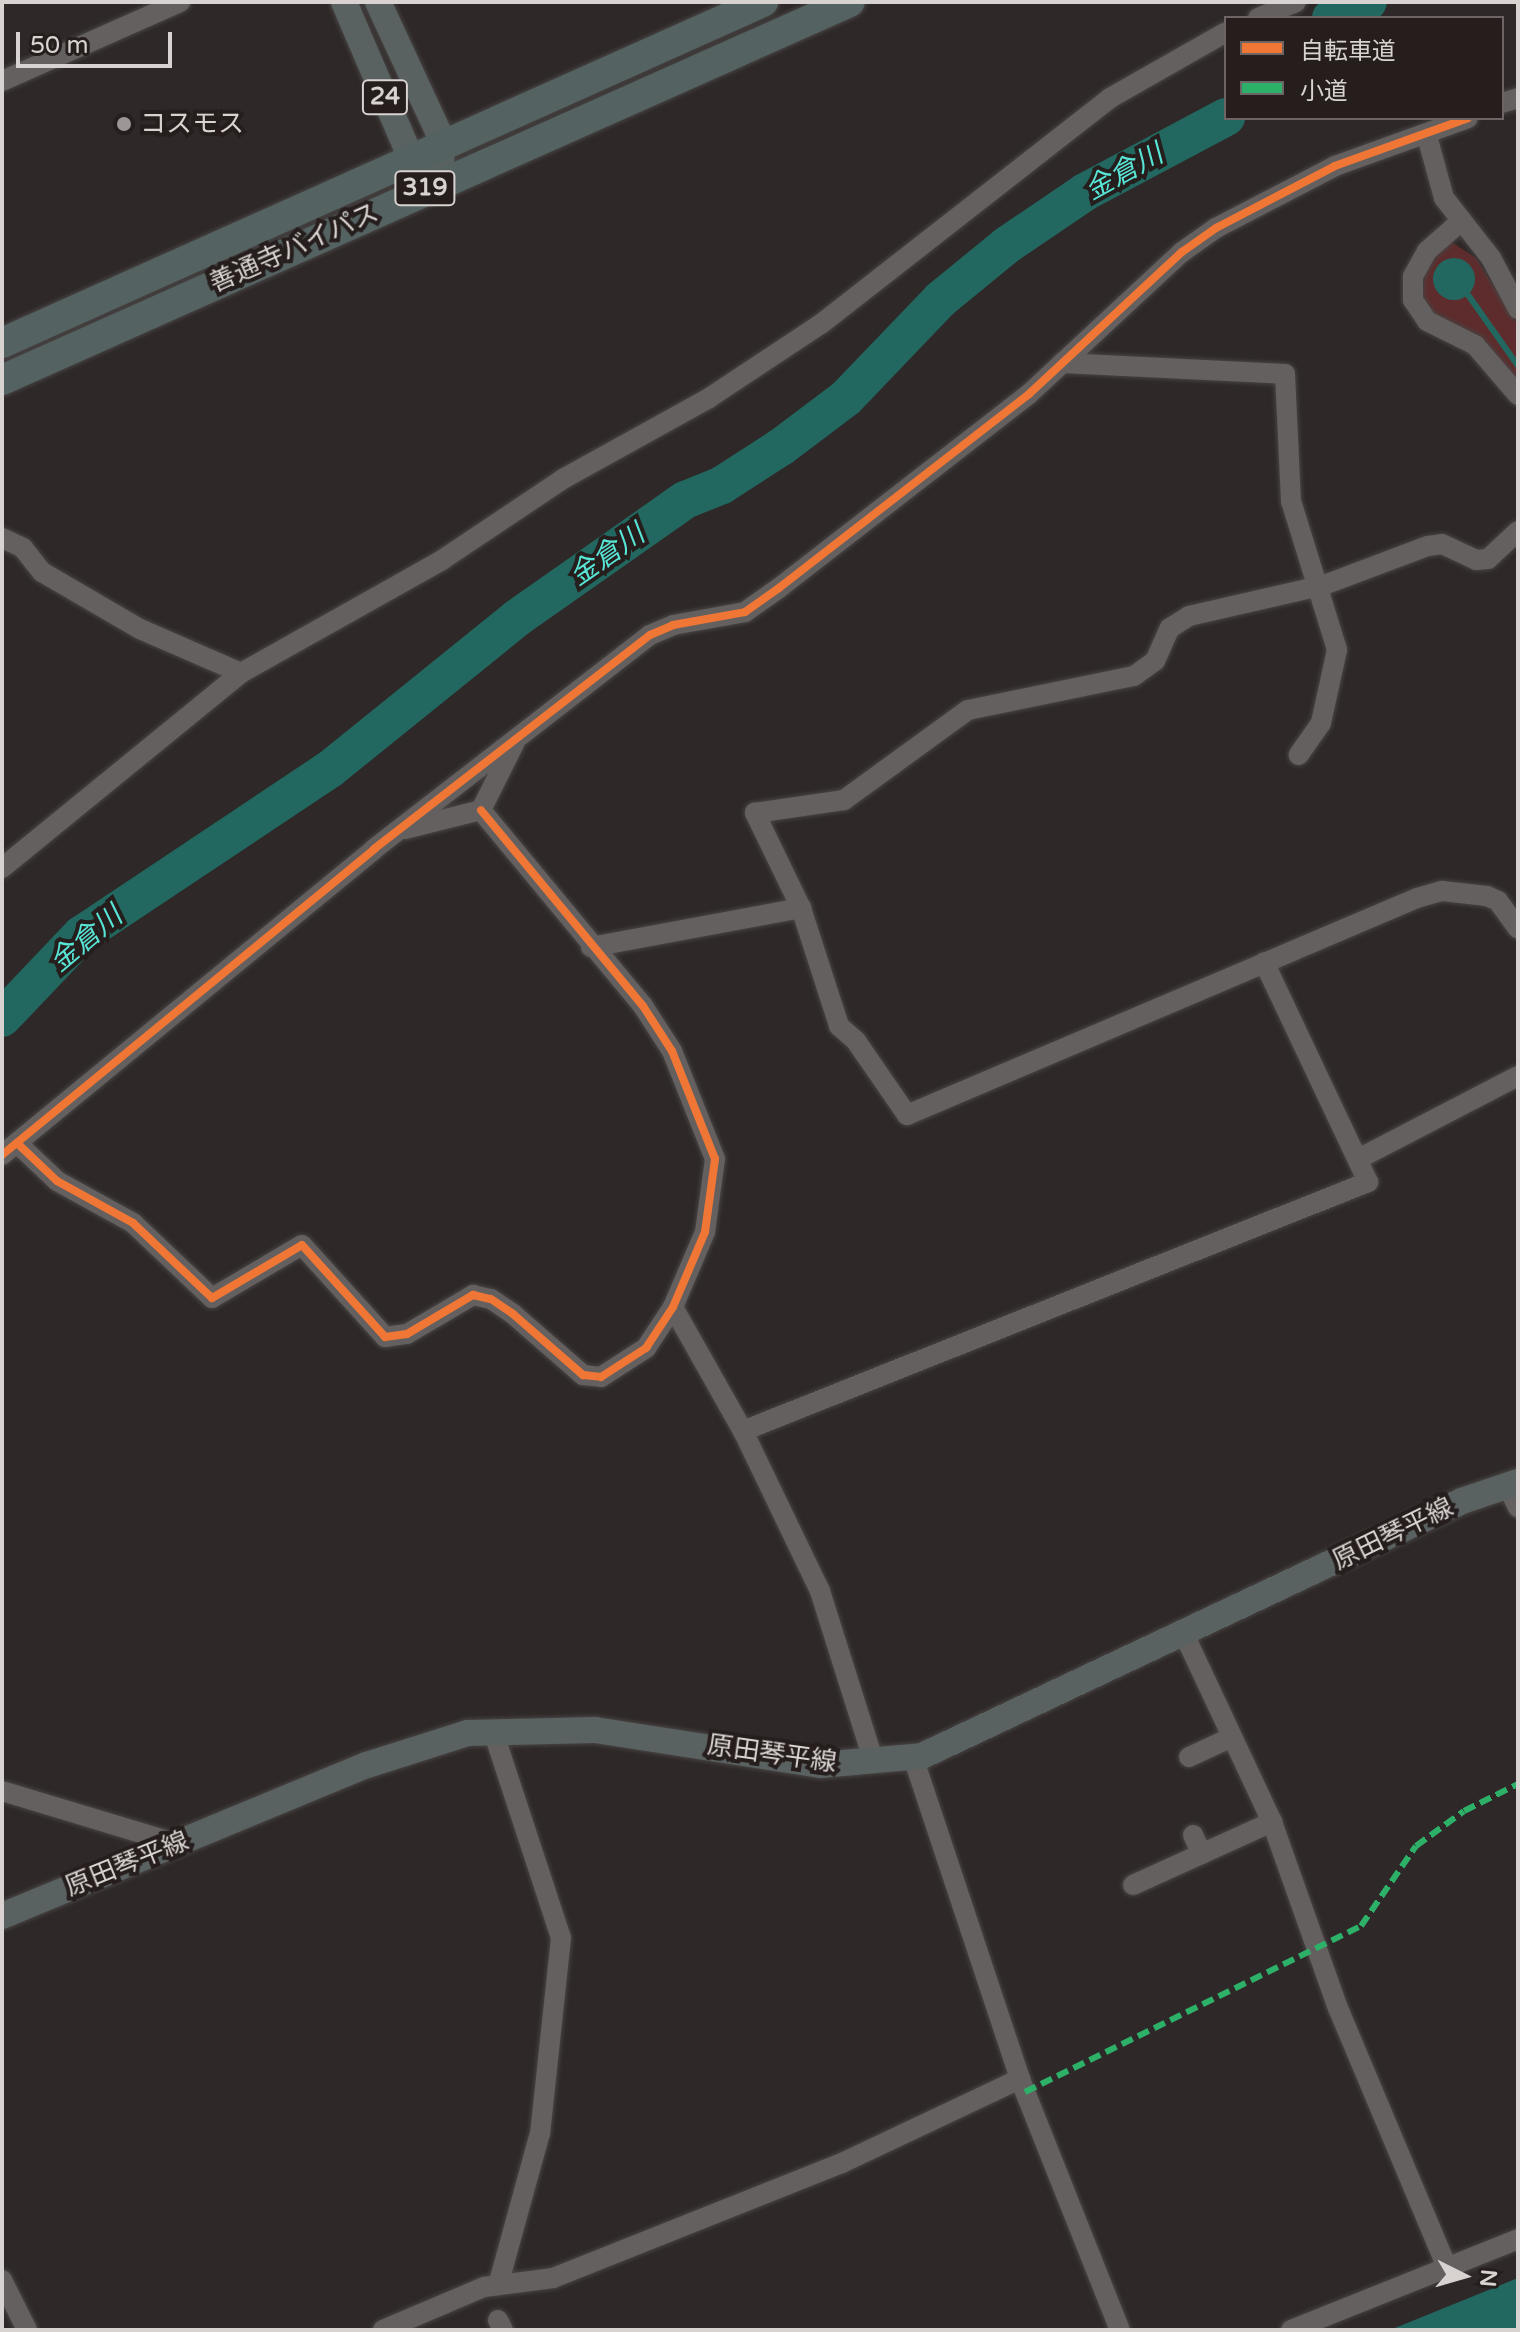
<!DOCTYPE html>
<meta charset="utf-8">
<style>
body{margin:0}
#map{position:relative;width:1520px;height:2332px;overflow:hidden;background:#2e2928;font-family:"Varela Round","Noto Sans JP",sans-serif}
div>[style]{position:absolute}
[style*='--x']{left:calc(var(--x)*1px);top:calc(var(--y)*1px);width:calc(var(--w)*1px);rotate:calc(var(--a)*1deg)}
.green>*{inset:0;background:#5e2c2c}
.water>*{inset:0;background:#226860}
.round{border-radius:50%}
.stream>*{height:6px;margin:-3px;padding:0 3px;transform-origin:3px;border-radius:3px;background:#226860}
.river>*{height:38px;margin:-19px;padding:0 19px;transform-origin:19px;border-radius:19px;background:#226860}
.roads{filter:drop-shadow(0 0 2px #484444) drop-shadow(0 0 2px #484444)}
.minor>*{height:20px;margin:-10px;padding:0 10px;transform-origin:10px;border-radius:10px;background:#646060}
.major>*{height:26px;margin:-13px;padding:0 13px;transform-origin:13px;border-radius:13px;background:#5a6261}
.highway>*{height:30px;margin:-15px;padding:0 15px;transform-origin:15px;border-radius:15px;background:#546362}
.quiet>*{height:6px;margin-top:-3px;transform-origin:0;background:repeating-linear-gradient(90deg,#2db169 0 12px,transparent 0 18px)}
.cycleway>*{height:8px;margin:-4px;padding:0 4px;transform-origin:4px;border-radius:4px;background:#f07635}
.dots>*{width:22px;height:22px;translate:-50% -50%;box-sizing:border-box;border:4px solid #261d1d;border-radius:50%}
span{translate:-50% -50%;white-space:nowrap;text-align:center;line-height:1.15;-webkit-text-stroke:8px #261d1d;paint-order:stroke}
.shield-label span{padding:2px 6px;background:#261d1d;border:2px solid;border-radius:6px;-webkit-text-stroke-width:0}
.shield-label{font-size:24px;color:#d8d2d1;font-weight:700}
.poi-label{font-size:26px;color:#d8d2d1}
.left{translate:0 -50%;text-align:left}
.street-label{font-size:26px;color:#d8d2d1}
.water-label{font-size:28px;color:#57e5d6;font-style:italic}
.frame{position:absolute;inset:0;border:4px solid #d8d2d1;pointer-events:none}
.legend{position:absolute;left:1224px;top:16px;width:280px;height:104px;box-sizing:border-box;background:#261d1d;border:2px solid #6d6565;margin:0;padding:10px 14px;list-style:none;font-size:24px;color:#d8d2d1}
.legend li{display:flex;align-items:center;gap:16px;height:40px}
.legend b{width:40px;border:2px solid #6d6565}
.north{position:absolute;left:1424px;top:2236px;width:80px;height:80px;-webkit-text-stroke:6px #261d1d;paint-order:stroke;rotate:95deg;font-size:22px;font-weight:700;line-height:32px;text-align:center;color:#d8d2d1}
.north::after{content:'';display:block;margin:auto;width:28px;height:36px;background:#d8d2d1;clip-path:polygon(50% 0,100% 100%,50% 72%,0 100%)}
.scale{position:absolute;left:16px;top:32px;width:156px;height:36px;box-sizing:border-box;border:4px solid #d8d2d1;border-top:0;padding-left:10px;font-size:24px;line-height:28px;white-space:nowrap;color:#d8d2d1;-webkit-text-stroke:6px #261d1d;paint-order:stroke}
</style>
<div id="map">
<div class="green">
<div style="clip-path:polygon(1450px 241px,1476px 258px,1518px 325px,1518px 382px,1478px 335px,1432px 315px,1421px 302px,1427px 264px)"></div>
</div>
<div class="water">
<div class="round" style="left:1433px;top:258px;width:42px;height:42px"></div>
<div style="clip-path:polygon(1518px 2278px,1518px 2330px,1390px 2330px)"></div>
</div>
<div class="stream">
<div style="--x:1466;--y:292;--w:90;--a:54.9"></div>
</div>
<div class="river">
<div style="--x:1331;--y:18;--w:40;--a:-23.4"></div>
<div style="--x:2;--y:1018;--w:115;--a:-46.4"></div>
<div style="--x:81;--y:935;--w:299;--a:-33.7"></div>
<div style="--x:330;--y:769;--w:240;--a:-38.9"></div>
<div style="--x:517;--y:618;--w:205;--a:-35.1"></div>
<div style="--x:685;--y:500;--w:40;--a:-22"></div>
<div style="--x:722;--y:485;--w:70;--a:-32.8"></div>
<div style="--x:781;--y:447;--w:81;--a:-37"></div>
<div style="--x:846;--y:398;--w:137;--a:-46.2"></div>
<div style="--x:941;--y:299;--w:85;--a:-39.3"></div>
<div style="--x:1007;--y:245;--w:94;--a:-34.2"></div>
<div style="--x:1085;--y:192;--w:160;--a:-28"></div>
</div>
<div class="roads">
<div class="minor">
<div style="--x:1258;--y:18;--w:41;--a:-22.8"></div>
<div style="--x:2;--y:81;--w:195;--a:-23.9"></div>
<div style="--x:1502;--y:103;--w:17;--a:-17"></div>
<div style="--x:1427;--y:136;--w:64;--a:74.7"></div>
<div style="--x:1444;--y:198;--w:76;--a:51.9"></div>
<div style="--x:1491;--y:258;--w:58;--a:62.1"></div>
<div style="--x:1460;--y:222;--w:44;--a:138.7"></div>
<div style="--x:1427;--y:251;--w:29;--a:119"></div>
<div style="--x:1413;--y:276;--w:24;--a:90"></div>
<div style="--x:1413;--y:300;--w:25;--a:56"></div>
<div style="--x:1427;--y:321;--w:54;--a:26.6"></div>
<div style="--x:1475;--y:345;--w:66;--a:49.3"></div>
<div style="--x:1062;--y:363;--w:223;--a:2.8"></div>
<div style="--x:1285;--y:374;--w:127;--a:87.3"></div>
<div style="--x:1291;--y:501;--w:156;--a:72.8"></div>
<div style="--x:1337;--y:650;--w:75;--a:102.4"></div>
<div style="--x:1321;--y:723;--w:39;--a:125"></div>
<div style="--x:2;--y:538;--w:23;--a:25"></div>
<div style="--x:23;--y:548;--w:31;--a:52"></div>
<div style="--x:42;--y:572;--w:113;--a:30.2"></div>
<div style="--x:140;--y:629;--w:110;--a:23.5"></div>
<div style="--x:405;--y:829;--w:78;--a:-14"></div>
<div style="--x:481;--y:810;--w:74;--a:-63.4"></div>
<div style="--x:2;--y:868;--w:308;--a:-39.2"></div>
<div style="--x:241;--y:673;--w:231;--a:-29.3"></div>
<div style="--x:442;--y:560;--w:146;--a:-33.8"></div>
<div style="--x:563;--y:479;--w:167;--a:-29"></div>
<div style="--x:709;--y:398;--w:134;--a:-33.5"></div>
<div style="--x:821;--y:324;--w:367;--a:-38"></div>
<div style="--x:1110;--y:98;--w:133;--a:-29.6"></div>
<div style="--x:801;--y:908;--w:106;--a:-115.8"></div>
<div style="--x:755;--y:813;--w:90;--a:-8.3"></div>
<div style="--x:844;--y:800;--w:153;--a:-36"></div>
<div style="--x:968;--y:710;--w:169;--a:-11.6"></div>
<div style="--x:1134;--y:676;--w:26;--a:-36"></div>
<div style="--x:1155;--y:661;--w:36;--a:-66"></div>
<div style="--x:1170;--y:628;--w:22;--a:-32"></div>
<div style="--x:1189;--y:616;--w:139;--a:-12.9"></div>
<div style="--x:1324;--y:585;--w:111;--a:-20.6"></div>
<div style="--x:1428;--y:546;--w:14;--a:-8"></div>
<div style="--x:1442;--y:544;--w:38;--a:25"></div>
<div style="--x:1476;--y:560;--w:12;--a:-5"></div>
<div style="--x:1488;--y:559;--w:41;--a:-43"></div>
<div style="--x:591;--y:947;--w:214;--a:-10.5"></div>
<div style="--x:801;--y:908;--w:124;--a:72.1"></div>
<div style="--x:839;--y:1026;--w:23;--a:41"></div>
<div style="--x:856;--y:1041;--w:90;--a:55.4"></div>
<div style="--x:907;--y:1115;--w:554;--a:-23.05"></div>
<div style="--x:1417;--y:898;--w:26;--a:-16"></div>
<div style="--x:1442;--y:891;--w:45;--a:6.3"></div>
<div style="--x:1487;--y:896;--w:12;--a:24"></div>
<div style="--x:1498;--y:901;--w:34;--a:54"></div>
<div style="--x:17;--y:1143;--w:55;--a:43.5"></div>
<div style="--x:57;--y:1181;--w:87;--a:28.9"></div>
<div style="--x:133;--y:1223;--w:109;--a:43.5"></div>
<div style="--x:212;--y:1298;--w:104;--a:-30.5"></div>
<div style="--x:302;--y:1245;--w:124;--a:47.9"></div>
<div style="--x:385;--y:1337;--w:22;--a:-8"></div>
<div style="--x:407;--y:1334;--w:77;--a:-30.6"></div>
<div style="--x:473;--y:1295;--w:18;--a:13"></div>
<div style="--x:491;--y:1299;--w:27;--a:34"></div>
<div style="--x:513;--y:1314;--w:93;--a:41.1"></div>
<div style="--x:583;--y:1375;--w:18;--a:6"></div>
<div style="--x:601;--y:1377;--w:54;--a:-32.8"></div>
<div style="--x:646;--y:1348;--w:49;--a:-56.6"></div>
<div style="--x:673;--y:1307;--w:82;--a:-66.9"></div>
<div style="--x:705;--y:1232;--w:74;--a:-82.2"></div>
<div style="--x:715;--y:1159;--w:116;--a:-111.7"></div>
<div style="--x:672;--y:1051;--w:54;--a:-122.8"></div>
<div style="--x:643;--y:1006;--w:254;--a:-129.6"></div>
<div style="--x:2;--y:1155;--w:482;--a:-39.4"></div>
<div style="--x:374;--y:849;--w:349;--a:-37.8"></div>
<div style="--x:650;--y:635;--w:25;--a:-23"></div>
<div style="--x:673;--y:625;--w:73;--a:-10.2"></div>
<div style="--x:745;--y:612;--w:42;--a:-35.2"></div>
<div style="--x:779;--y:588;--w:316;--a:-37.8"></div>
<div style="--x:1029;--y:394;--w:209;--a:-42.9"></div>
<div style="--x:1182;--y:252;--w:42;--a:-35.2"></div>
<div style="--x:1216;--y:228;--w:134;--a:-27.5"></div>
<div style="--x:1335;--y:166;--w:141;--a:-19.8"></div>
<div style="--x:1360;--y:1158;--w:178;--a:-27.4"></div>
<div style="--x:673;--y:1307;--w:142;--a:60.6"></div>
<div style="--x:743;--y:1431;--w:178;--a:64.3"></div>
<div style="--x:820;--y:1591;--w:179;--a:72.5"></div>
<div style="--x:743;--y:1431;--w:673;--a:-21.72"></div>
<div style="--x:1368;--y:1182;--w:243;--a:-115.3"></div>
<div style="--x:1507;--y:1485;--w:25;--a:64"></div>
<div style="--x:1184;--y:1634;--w:208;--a:64.9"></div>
<div style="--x:1272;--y:1822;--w:197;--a:70.5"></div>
<div style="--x:1338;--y:2008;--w:281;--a:67.2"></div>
<div style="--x:493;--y:1731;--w:218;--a:71.8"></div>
<div style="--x:561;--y:1938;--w:196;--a:96.1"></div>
<div style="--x:540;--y:2133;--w:158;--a:105.4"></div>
<div style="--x:913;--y:1757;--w:339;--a:71.6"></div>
<div style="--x:1020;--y:2079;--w:270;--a:68.3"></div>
<div style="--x:1189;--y:1757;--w:47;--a:-24.9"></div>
<div style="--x:2;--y:1791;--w:183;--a:16.8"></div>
<div style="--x:1193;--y:1835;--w:21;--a:65"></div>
<div style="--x:1133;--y:1885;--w:153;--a:-24.4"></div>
<div style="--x:2;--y:2280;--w:56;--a:63.4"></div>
<div style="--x:498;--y:2320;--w:11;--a:63"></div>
<div style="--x:383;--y:2330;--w:110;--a:-23.1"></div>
<div style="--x:484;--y:2287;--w:70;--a:-7.4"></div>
<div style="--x:553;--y:2278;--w:311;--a:-21.7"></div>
<div style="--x:842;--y:2163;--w:197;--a:-25.3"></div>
<div style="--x:1291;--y:2330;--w:245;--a:-21.8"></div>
</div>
<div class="major">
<div style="--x:344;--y:2;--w:168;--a:66.8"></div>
<div style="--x:410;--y:156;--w:39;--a:42"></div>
<div style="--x:378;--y:2;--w:154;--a:65.1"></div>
<div style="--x:443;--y:142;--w:20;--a:96"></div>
<div style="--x:2;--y:1916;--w:395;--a:-22.5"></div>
<div style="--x:367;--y:1765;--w:106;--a:-17.6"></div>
<div style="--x:468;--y:1733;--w:127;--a:-1.4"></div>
<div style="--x:595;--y:1730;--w:228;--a:8.8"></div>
<div style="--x:820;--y:1765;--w:102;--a:-5"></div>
<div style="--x:922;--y:1756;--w:597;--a:-25.28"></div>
<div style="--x:1462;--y:1501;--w:59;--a:-18.7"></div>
</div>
<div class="highway">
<div style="--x:2;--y:343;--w:834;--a:-24.14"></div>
<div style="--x:2;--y:380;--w:928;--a:-24.03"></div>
</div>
</div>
<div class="quiet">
<div style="--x:1025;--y:2092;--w:375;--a:-26.3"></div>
<div style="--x:1361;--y:1926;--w:97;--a:-55.5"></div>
<div style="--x:1416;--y:1846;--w:59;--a:-36.1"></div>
<div style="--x:1464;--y:1811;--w:60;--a:-26.6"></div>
</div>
<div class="cycleway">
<div style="--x:17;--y:1143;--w:55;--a:43.5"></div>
<div style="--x:57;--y:1181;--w:87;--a:28.9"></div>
<div style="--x:133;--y:1223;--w:109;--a:43.5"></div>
<div style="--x:212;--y:1298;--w:104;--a:-30.5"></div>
<div style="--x:302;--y:1245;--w:124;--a:47.9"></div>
<div style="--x:385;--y:1337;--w:22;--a:-8"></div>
<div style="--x:407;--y:1334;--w:77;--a:-30.6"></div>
<div style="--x:473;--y:1295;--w:18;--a:13"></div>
<div style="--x:491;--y:1299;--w:27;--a:34"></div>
<div style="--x:513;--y:1314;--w:93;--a:41.1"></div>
<div style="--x:583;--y:1375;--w:18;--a:6"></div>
<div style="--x:601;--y:1377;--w:54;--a:-32.8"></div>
<div style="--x:646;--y:1348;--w:49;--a:-56.6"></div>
<div style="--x:673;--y:1307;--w:82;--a:-66.9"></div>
<div style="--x:705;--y:1232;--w:74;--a:-82.2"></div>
<div style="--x:715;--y:1159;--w:116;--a:-111.7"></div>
<div style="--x:672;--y:1051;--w:54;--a:-122.8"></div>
<div style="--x:643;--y:1006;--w:254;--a:-129.6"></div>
<div style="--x:2;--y:1155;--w:482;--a:-39.4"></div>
<div style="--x:374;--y:849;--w:349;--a:-37.8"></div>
<div style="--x:650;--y:635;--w:25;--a:-23"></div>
<div style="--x:673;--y:625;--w:73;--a:-10.2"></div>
<div style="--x:745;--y:612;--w:42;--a:-35.2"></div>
<div style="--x:779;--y:588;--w:316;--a:-37.8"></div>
<div style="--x:1029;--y:394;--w:209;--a:-42.9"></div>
<div style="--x:1182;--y:252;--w:42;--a:-35.2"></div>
<div style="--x:1216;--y:228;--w:134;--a:-27.5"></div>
<div style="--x:1335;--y:166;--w:141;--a:-19.8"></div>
</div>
<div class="dots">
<div style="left:124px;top:124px;background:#9c9796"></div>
</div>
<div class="shield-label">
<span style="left:385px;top:97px">24</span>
<span style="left:425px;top:188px">319</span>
</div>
<div class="poi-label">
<span class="left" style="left:140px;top:124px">コスモス</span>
</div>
<div class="street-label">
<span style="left:294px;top:248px;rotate:-24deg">善通寺バイパス</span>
<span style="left:1393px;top:1534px;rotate:-26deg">原田琴平線</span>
<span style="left:772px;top:1754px;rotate:8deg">原田琴平線</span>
<span style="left:127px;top:1864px;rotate:-22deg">原田琴平線</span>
</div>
<div class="water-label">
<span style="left:1124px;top:172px;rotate:-29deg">金倉川</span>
<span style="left:607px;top:555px;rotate:-35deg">金倉川</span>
<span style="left:86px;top:939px;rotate:-40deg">金倉川</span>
</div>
<div class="frame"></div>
<ul class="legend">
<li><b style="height:10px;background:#f07635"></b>自転車道</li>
<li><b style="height:10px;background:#2db169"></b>小道</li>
</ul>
<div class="north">N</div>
<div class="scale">50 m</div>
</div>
